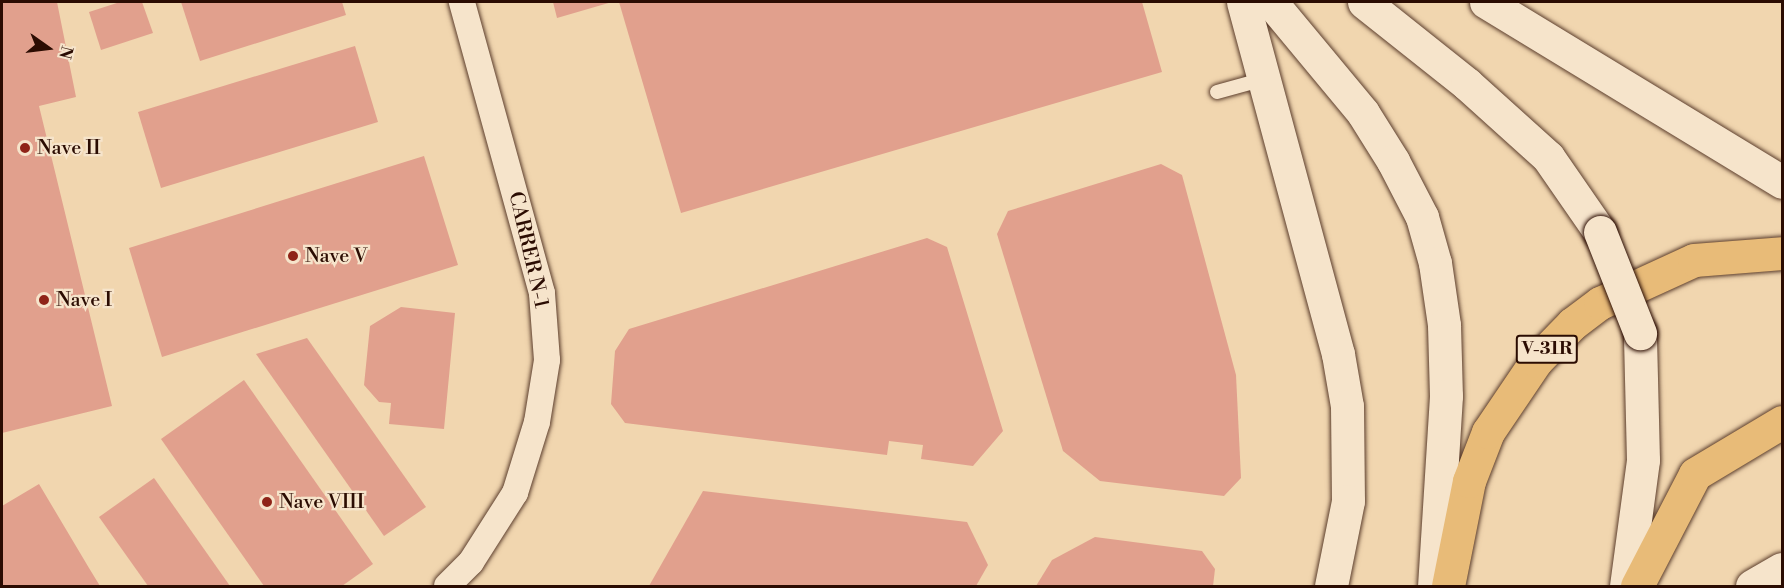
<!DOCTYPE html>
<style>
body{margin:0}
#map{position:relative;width:1784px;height:588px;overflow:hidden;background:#f1d6af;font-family:"Libre Bodoni",serif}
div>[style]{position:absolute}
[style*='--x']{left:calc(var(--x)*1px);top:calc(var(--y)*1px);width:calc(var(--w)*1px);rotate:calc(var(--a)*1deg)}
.building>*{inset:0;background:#e1a08d}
.roads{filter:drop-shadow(0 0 2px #5c3e2d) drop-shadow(0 0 2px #5c3e2d)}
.lane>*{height:14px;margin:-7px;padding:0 7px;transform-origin:7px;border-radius:7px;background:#f6e4cb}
.street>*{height:26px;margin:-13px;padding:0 13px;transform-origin:13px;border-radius:13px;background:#f6e4cb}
.secondary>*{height:33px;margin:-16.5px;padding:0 16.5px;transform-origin:16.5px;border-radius:16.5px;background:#f6e4cb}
.highway>*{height:33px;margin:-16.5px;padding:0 16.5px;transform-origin:16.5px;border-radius:16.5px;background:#e8bb78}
.bridges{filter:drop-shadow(0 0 2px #2b0c02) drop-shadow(0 0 2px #2b0c02)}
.secondary-bridge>*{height:33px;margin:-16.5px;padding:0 16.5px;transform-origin:16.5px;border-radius:16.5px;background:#f6e4cb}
.dots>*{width:16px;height:16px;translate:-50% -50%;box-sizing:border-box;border:3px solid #f6e4cb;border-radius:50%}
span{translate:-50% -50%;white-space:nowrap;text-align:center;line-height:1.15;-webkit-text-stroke:4.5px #f6e4cb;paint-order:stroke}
.shield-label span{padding:2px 4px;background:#f6e4cb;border:2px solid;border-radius:4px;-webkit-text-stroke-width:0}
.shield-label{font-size:18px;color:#2b0c02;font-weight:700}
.poi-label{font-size:20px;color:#2b0c02}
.left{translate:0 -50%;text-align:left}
.street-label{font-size:20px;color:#2b0c02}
.frame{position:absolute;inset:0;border:3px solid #2b0c02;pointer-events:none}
.north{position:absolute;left:18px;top:18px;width:60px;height:60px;-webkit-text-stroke:4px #f6e4cb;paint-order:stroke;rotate:104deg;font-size:16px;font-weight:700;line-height:24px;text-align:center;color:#2b0c02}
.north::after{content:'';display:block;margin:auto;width:21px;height:27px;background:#2b0c02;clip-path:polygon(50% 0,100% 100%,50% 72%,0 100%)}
</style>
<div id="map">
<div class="building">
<div style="clip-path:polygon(2px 2px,57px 2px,76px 97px,39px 106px,112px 406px,2px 433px)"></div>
<div style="clip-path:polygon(120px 2px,142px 2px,153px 33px,101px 50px,89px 12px)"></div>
<div style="clip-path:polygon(181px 2px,342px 2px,346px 15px,200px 61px)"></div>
<div style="clip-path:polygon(553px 2px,612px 2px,557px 18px)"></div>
<div style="clip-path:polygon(619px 2px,1142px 2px,1162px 72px,681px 213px)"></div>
<div style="clip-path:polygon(355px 46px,378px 122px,161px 188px,138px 112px)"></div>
<div style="clip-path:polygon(424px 156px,458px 265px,162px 357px,129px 248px)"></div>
<div style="clip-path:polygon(1161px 164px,1182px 175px,1236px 375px,1241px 478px,1224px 496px,1100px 481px,1063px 451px,997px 234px,1008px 211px)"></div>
<div style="clip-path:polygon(927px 238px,947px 247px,1003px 431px,973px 466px,921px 459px,923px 445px,889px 441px,887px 455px,625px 423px,611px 404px,615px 351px,629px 329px)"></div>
<div style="clip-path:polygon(401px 307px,455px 313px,444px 429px,389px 424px,391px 403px,379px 402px,364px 385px,370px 326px)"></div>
<div style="clip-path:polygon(307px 338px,426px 507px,384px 536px,256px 354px)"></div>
<div style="clip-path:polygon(244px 380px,373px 564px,342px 586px,264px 586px,161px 439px)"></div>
<div style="clip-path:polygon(154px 478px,230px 586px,148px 586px,99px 517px)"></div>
<div style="clip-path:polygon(39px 484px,89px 568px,100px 586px,2px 586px,2px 506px)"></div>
<div style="clip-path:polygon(703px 491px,967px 522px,988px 565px,976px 586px,649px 586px)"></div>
<div style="clip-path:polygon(1095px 537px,1202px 551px,1215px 569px,1213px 586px,1036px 586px,1052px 560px)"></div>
</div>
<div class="roads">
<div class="lane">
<div style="--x:1217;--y:92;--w:49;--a:-15.5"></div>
</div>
<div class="street">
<div style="--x:447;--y:586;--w:34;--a:-45"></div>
<div style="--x:471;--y:562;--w:82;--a:-57.5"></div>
<div style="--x:515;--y:493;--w:74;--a:-72.8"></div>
<div style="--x:537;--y:422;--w:63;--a:-80.8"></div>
<div style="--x:547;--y:360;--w:67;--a:-94.3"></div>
<div style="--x:542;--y:293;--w:302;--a:-105.4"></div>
</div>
<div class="secondary">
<div style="--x:1243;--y:2;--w:365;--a:74.9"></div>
<div style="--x:1338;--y:354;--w:53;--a:80.2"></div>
<div style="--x:1347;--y:406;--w:95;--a:89.4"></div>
<div style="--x:1348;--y:501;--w:87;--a:101.3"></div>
<div style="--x:1271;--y:2;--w:144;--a:50.3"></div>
<div style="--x:1363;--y:113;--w:57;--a:58"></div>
<div style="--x:1393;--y:161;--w:63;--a:62.6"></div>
<div style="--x:1422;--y:217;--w:48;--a:74.2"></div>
<div style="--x:1435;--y:263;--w:63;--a:81.7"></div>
<div style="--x:1444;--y:325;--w:71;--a:88.4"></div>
<div style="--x:1446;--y:396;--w:190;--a:93.6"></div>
<div style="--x:1364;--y:2;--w:132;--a:38.5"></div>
<div style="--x:1467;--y:84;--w:109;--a:42"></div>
<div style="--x:1548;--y:157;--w:91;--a:55.3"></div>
<div style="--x:1486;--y:2;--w:346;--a:31.3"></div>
<div style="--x:1626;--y:586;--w:127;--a:-82.3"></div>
<div style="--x:1643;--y:460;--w:127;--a:-91.4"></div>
<div style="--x:1752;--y:586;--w:34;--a:-30"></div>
</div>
<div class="highway">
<div style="--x:1448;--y:586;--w:107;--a:-78.7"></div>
<div style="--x:1469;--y:481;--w:53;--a:-68.8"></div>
<div style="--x:1488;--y:432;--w:86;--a:-55.9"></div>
<div style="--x:1536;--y:361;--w:52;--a:-45.8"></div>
<div style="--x:1572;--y:324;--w:35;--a:-37"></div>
<div style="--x:1600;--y:303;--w:103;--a:-24.6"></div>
<div style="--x:1694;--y:260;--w:88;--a:-4.5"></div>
<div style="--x:1637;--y:586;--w:126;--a:-62.6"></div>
<div style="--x:1695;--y:474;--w:101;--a:-30.9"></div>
</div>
</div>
<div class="bridges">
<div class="secondary-bridge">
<div style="--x:1600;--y:232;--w:109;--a:68.4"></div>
</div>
</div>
<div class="dots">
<div style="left:25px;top:148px;background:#8f2418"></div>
<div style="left:293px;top:256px;background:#8f2418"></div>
<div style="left:44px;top:300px;background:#8f2418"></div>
<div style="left:267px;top:502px;background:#8f2418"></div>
</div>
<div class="shield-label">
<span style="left:1547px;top:349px">V-31R</span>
</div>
<div class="poi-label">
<span class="left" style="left:37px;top:148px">Nave II</span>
<span class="left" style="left:305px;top:256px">Nave V</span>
<span class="left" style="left:56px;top:300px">Nave I</span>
<span class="left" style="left:279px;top:502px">Nave VIII</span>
</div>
<div class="street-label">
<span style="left:528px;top:250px;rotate:77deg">CARRER N-1</span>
</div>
<div class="frame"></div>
<div class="north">N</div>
</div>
